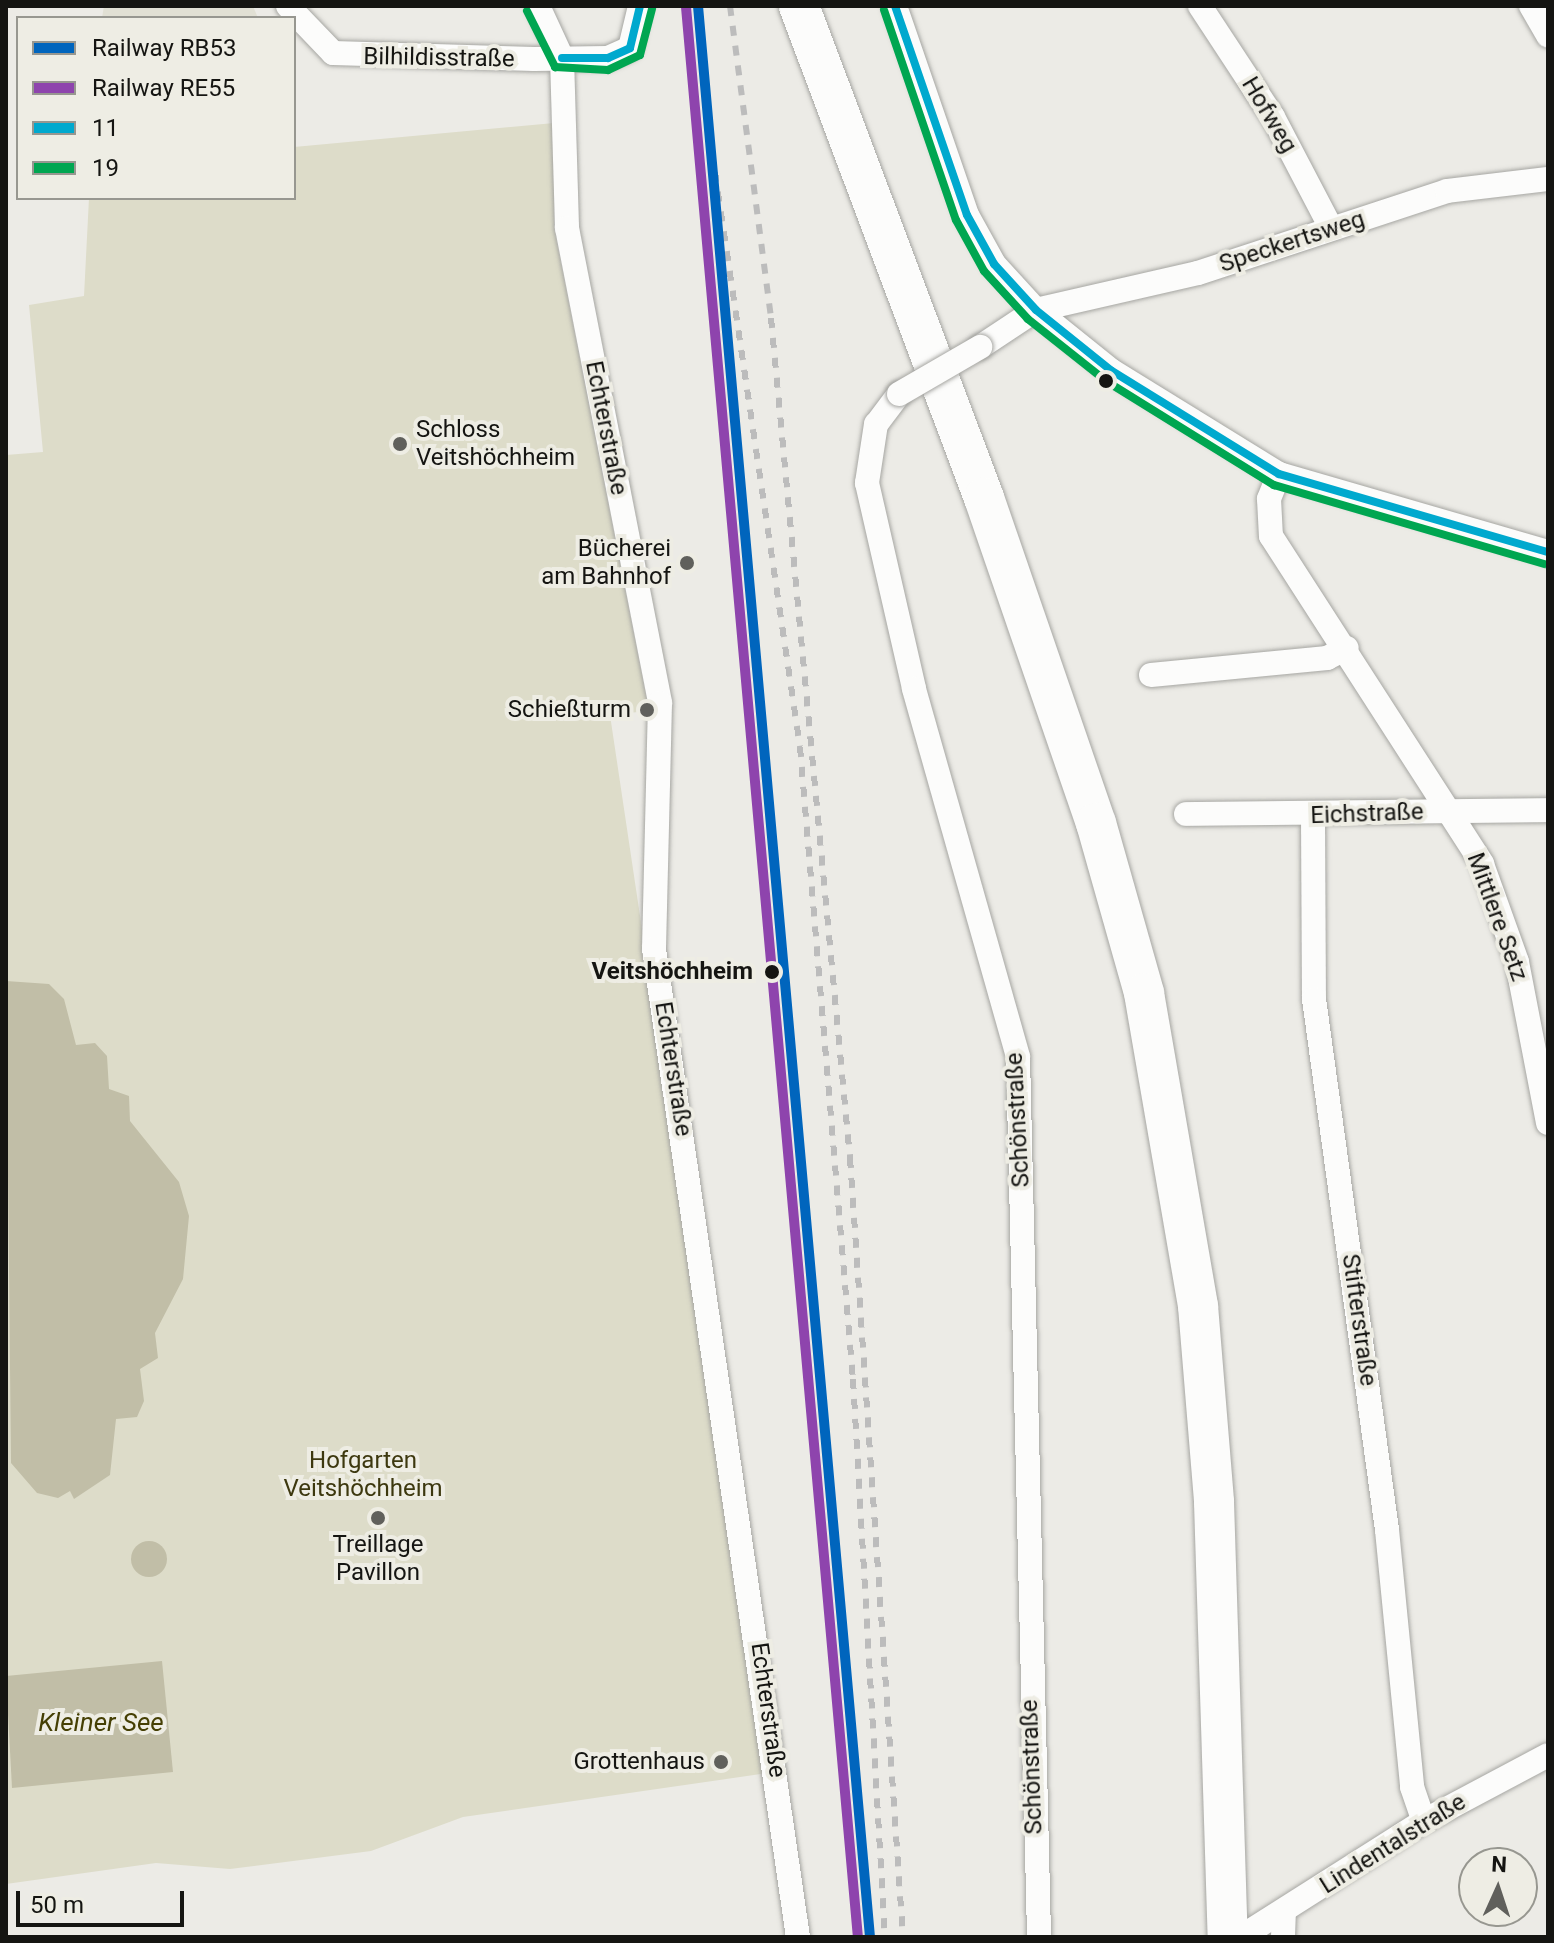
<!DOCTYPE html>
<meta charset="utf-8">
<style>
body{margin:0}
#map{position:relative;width:1554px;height:1943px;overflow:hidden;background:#ecebe6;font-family:Roboto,sans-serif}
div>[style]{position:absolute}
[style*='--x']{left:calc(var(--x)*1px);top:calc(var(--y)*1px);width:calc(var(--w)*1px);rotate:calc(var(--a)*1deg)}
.built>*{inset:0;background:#e1e0d4}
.green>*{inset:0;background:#dddcc9}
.water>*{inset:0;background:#c1bea7}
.round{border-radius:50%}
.roads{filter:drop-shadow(0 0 2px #a6a6a2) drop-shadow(0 0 2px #a6a6a2)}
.minor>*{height:24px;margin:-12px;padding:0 12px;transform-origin:12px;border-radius:12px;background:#fcfcfb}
.primary>*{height:40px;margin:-20px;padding:0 20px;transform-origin:20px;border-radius:20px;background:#fcfcfb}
.rail>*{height:6px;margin-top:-3px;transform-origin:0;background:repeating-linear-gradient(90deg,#bcbcbc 0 10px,transparent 0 20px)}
.bridges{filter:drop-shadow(0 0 2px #a6a6a2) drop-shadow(0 0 2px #a6a6a2)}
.minor-bridge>*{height:24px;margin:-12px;padding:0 12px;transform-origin:12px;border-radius:12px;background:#fcfcfb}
.bus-1>*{height:8px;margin:-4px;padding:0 4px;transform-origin:4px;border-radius:4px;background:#00a9ce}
.bus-2>*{height:8px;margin:-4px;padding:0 4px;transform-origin:4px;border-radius:4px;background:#00a651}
.rail-1>*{height:10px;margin:-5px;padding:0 5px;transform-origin:5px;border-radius:5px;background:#0065bd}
.rail-2>*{height:10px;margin:-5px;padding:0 5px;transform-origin:5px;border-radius:5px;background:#8e44ad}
.dots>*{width:22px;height:22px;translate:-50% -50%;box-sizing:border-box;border:4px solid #eeede4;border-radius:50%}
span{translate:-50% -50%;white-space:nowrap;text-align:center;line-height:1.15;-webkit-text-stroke:8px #eeede4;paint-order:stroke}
.street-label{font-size:24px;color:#151512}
.poi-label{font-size:24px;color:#151512}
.left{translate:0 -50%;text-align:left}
.right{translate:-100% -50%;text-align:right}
.stop-label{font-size:24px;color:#151512;font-weight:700}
.park-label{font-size:24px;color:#3d380f}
.water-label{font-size:26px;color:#453f04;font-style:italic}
.frame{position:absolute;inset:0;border:8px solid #151512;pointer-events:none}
.legend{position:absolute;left:16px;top:16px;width:280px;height:184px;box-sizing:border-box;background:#eeede4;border:2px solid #979790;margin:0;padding:10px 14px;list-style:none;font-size:24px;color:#151512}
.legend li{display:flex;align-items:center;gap:16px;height:40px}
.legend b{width:40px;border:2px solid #979790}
.north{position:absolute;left:1458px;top:1847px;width:80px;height:80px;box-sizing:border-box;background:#eeede4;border:2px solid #979790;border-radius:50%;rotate:3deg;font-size:22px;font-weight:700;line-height:32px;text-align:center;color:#151512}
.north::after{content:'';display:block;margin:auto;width:28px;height:36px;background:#60605c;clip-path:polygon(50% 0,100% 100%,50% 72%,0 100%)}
.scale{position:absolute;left:16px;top:1891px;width:168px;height:36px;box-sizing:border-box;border:4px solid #151512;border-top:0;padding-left:10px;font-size:24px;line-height:28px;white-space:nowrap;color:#151512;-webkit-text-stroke:6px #eeede4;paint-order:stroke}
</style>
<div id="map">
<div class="built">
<div style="clip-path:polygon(104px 6px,253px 6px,258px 18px,102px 18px)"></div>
</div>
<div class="green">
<div style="clip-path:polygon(554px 123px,554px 228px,647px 701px,638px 712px,610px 715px,768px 1773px,463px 1817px,371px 1851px,230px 1869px,156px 1863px,6px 1884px,6px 455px,43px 452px,29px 305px,84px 296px,89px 198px,294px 198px,294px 147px)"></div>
</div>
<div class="water">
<div style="clip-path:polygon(6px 981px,49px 984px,64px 999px,76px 1045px,95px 1043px,107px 1056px,109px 1089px,129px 1096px,130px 1121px,179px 1182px,189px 1216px,183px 1279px,155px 1333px,158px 1358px,140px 1369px,144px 1401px,137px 1417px,116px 1419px,110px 1475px,74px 1499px,70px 1491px,58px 1498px,37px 1493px,11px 1463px)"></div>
<div class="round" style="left:131px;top:1541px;width:36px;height:36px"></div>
<div style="clip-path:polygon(162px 1661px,173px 1772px,12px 1788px,6px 1676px)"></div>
</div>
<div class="roads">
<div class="minor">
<div style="--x:288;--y:6;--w:65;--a:46.2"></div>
<div style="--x:333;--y:53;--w:201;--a:1.7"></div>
<div style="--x:534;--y:59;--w:74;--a:-0.8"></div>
<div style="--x:608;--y:58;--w:24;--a:-24"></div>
<div style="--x:630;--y:48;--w:43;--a:-76.6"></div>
<div style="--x:538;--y:6;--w:57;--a:65.2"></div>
<div style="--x:562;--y:58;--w:170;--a:88.3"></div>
<div style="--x:567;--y:228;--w:484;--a:78.9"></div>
<div style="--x:660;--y:703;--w:246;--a:91.4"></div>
<div style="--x:654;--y:949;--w:998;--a:81.71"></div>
<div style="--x:895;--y:6;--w:221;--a:71"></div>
<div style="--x:967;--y:215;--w:56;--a:61.1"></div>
<div style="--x:994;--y:264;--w:62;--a:47.6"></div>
<div style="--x:1036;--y:310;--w:97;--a:38.8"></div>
<div style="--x:1112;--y:371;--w:196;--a:31.7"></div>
<div style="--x:1279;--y:474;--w:280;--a:16.2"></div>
<div style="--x:1200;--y:6;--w:133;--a:56.7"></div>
<div style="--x:1273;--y:117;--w:125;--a:62.4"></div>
<div style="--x:1531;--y:6;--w:34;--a:60"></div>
<div style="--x:980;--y:347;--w:67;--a:-33.5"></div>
<div style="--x:1036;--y:310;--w:166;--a:-12.9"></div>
<div style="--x:1198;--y:273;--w:262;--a:-18.2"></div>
<div style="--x:1447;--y:191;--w:102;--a:-6.8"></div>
<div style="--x:899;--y:394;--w:38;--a:127"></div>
<div style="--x:876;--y:424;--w:60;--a:98.7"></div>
<div style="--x:867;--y:483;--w:211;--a:77.1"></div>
<div style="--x:914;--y:689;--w:382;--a:74.2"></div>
<div style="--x:1018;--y:1057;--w:880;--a:88.63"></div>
<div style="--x:1279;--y:474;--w:27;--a:112"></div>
<div style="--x:1269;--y:499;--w:37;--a:87"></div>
<div style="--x:1271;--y:536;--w:390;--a:57.2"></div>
<div style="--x:1482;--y:864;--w:104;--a:70.3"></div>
<div style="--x:1517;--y:962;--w:164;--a:79.1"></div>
<div style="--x:1151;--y:675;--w:177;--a:-5.5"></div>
<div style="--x:1327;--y:658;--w:22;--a:-27"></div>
<div style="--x:1186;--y:814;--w:362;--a:-0.6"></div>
<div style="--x:1313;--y:816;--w:183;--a:89.7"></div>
<div style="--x:1314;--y:999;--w:536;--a:82.17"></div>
<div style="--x:1387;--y:1530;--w:258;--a:84.4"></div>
<div style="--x:1412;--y:1787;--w:36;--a:71"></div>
<div style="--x:1241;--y:1937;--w:217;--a:-32.4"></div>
<div style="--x:1424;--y:1821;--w:140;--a:-28"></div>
<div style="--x:1283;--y:1937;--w:24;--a:-88"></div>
</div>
<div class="primary">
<div style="--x:799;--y:6;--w:526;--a:69.39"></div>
<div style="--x:984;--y:498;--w:344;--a:71"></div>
<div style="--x:1096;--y:823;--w:177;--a:74.2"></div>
<div style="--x:1144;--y:993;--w:318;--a:80.2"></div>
<div style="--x:1198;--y:1306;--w:197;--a:85.3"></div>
<div style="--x:1214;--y:1502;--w:435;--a:88.2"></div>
</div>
</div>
<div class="rail">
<div style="--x:730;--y:6;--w:315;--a:82.5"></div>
<div style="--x:771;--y:318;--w:844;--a:84.63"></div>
<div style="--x:850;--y:1158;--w:781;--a:86.11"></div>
<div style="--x:715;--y:172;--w:581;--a:81.59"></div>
<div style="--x:800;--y:747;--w:634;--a:85.21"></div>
<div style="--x:853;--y:1379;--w:559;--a:86.72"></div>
</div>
<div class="bridges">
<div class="minor-bridge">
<div style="--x:899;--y:394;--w:94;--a:-30.1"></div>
</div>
</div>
<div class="bus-1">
<div style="--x:895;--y:6;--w:221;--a:71"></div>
<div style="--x:967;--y:215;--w:56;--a:61.1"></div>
<div style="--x:994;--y:264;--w:62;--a:47.6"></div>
<div style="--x:1036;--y:310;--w:97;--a:38.8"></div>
<div style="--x:1112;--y:371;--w:196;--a:31.7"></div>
<div style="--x:1279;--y:474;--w:280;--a:16.2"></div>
<div style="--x:562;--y:58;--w:46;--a:0"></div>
<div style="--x:608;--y:58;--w:24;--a:-24"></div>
<div style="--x:630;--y:48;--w:43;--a:-76.6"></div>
</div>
<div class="bus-2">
<div style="--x:884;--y:10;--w:222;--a:71.1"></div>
<div style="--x:956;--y:220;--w:58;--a:61.2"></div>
<div style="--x:984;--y:271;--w:65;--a:47.5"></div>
<div style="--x:1028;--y:319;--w:100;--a:38.5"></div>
<div style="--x:1106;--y:381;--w:198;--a:31.8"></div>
<div style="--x:1274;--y:485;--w:282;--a:16.3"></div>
<div style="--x:527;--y:11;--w:63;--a:63.4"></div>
<div style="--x:555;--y:67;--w:53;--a:3.2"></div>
<div style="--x:608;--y:70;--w:35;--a:-25"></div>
<div style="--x:640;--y:55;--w:48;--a:-75.4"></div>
</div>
<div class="rail-1">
<div style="--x:698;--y:6;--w:1939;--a:84.91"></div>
</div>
<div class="rail-2">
<div style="--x:686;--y:7;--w:1938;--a:84.91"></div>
</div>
<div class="dots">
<div style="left:1106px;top:381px;background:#151512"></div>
<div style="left:400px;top:444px;background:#60605c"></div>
<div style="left:687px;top:563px;background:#60605c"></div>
<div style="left:647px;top:710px;background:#60605c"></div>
<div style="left:772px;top:972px;background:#151512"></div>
<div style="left:378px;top:1518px;background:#60605c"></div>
<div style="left:721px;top:1762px;background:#60605c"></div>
</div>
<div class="street-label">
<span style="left:439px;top:58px;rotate:1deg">Bilhildisstraße</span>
<span style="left:1269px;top:115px;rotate:59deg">Hofweg</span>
<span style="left:1292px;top:242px;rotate:-18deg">Speckertsweg</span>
<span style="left:606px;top:428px;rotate:79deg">Echterstraße</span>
<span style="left:1367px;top:814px;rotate:-2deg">Eichstraße</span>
<span style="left:1497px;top:917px;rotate:70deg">Mittlere Setz</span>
<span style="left:673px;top:1069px;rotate:81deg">Echterstraße</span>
<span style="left:1018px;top:1120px;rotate:-93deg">Schönstraße</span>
<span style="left:1359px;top:1320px;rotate:82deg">Stifterstraße</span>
<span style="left:768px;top:1710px;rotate:82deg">Echterstraße</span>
<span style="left:1032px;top:1767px;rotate:-92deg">Schönstraße</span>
<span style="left:1393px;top:1844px;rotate:-32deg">Lindentalstraße</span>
</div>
<div class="poi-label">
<span class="left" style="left:416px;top:444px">Schloss<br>Veitshöchheim</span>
<span class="right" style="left:671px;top:563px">Bücherei<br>am Bahnhof</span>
<span class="right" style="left:631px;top:710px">Schießturm</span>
<span style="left:378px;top:1559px">Treillage<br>Pavillon</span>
<span class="right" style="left:705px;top:1762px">Grottenhaus</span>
</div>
<div class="stop-label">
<span class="right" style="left:753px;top:972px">Veitshöchheim</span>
</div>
<div class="park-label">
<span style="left:363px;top:1475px">Hofgarten<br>Veitshöchheim</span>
</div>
<div class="water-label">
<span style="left:101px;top:1723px">Kleiner See</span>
</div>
<div class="frame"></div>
<ul class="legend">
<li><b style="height:10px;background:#0065bd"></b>Railway RB53</li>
<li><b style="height:10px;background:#8e44ad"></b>Railway RE55</li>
<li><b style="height:10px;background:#00a9ce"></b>11</li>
<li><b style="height:10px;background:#00a651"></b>19</li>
</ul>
<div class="north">N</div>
<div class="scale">50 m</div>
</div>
